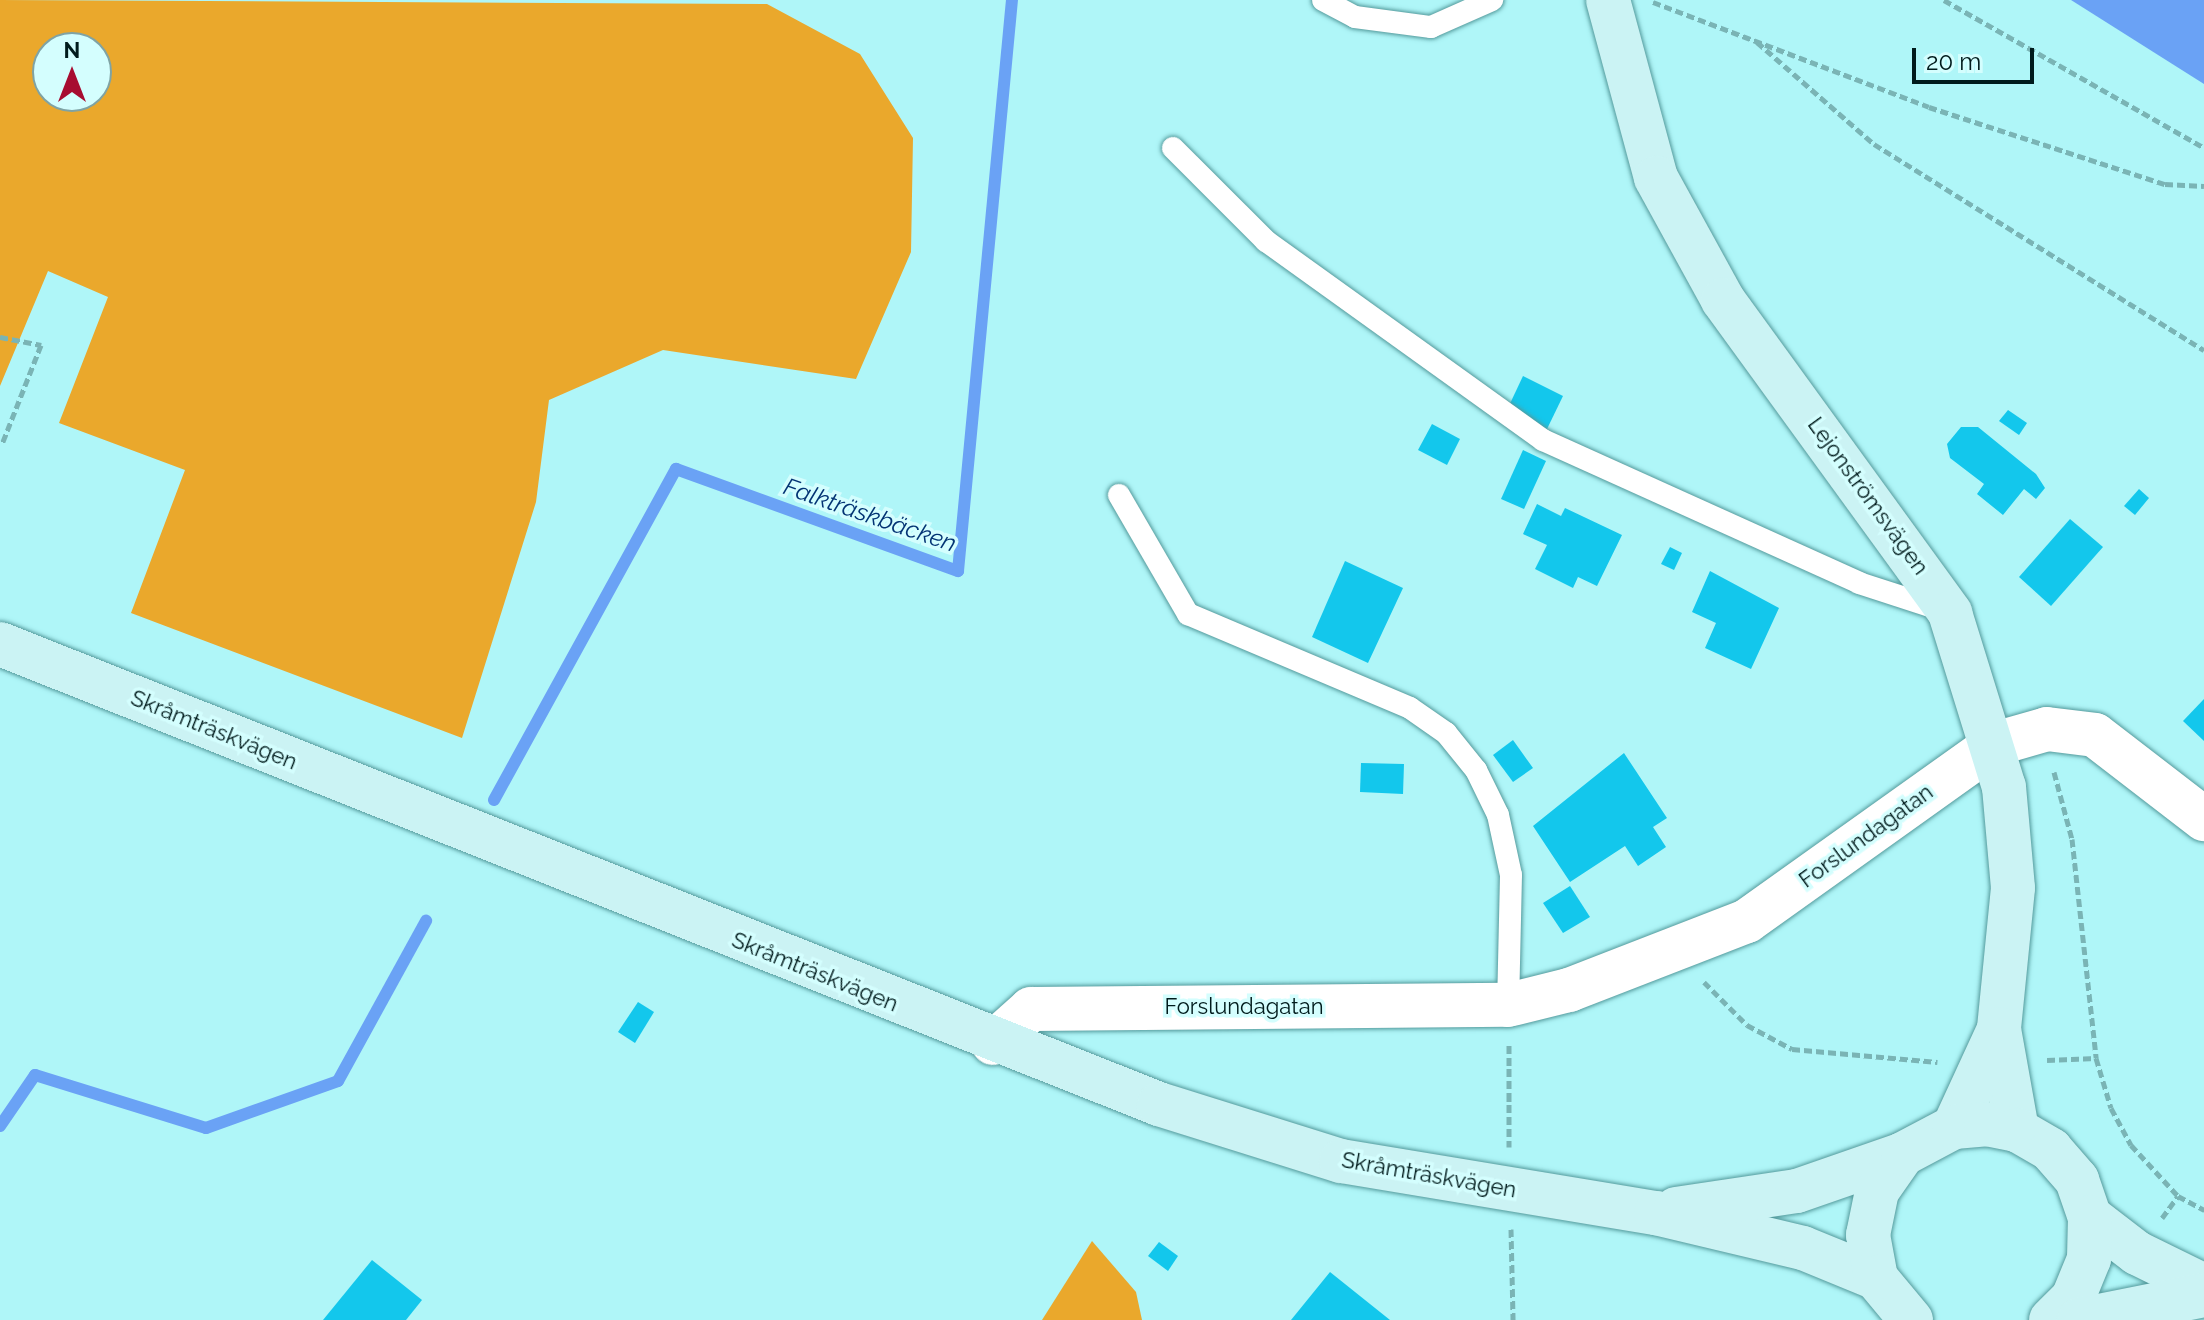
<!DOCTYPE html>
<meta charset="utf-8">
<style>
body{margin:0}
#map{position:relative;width:2204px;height:1320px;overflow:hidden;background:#aff6f8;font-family:Raleway,sans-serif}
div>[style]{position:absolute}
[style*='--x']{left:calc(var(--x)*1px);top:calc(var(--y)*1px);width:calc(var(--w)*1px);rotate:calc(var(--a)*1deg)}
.green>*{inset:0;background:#eaa82c}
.water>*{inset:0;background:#6aa2f5}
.stream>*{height:12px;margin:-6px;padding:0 6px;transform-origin:6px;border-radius:6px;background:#6aa2f5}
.building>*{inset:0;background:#13c7ec}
.path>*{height:5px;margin-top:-2.5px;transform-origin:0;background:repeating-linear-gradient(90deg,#7ab4b5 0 8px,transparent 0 12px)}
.roads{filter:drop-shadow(0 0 2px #549a9c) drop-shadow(0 0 2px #549a9c)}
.lane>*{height:22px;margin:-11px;padding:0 11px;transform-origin:11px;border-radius:11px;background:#fff}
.street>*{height:44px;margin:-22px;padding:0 22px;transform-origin:22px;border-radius:22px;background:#fff}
.secondary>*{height:44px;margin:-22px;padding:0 22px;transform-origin:22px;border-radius:22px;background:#cbf3f4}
span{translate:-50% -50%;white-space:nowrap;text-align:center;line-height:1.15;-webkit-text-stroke:7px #d4fefe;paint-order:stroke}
.street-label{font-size:22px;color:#001b1c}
.water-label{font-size:24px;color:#033474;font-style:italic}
.north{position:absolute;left:32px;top:32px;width:80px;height:80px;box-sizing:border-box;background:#d4fefe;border:2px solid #7fa3a4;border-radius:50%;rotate:0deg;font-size:22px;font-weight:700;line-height:32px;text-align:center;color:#001b1c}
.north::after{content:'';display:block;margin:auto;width:28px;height:36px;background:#a70d31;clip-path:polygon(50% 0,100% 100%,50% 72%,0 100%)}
.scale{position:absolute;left:1912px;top:48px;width:122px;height:36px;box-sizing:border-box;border:4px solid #001b1c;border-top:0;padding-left:10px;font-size:24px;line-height:28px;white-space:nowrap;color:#001b1c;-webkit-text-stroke:6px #d4fefe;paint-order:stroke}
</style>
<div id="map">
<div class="green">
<div style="clip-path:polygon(evenodd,0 0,767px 4px,860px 54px,913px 138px,911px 252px,856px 379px,663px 350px,549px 400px,536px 502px,462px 738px,131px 613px,185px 470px,59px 423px,108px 297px,48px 271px,0 386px,0 0,48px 48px,96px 48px,96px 96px,48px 96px,48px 48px)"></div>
<div style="clip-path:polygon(1092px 1241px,1136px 1292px,1142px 1320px,1042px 1320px)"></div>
</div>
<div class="water">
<div style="clip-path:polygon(2071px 0,2204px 0,2204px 84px)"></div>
</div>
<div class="stream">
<div style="--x:494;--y:800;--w:378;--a:-61.2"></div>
<div style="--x:676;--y:469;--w:300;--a:19.9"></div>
<div style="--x:958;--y:571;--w:574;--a:-84.6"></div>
<div style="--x:0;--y:1126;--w:62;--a:-55.5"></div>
<div style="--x:35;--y:1075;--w:179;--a:17.2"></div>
<div style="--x:206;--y:1128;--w:140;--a:-19.6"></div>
<div style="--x:338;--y:1081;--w:183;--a:-61.2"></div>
</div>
<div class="building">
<div style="clip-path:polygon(1523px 376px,1563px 396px,1547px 429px,1507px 410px)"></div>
<div style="clip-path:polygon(2008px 410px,2027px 423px,2019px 435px,1999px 421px)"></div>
<div style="clip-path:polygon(1432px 424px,1460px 439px,1447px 465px,1418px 450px)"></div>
<div style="clip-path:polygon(1961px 427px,1978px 427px,2036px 474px,2045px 488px,2036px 499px,2024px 489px,2003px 515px,1977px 494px,1984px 484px,1950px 458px,1947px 444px)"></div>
<div style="clip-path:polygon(1523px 450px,1546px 461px,1524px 509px,1501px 499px)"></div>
<div style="clip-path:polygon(2139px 489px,2149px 498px,2135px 515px,2124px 506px)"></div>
<div style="clip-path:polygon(1537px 504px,1561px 516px,1565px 508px,1622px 535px,1597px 586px,1578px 577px,1573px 588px,1535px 569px,1547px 545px,1523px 534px)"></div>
<div style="clip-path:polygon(2070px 519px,2103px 547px,2051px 606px,2019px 577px)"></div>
<div style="clip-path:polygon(1670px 547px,1682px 553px,1674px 570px,1661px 564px)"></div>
<div style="clip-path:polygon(1345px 561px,1403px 588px,1368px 663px,1312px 637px)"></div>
<div style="clip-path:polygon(1710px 571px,1779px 608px,1751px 669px,1705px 648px,1716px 623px,1692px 612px)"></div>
<div style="clip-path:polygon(2204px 699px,2204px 741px,2183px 721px)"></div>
<div style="clip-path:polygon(1513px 740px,1533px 768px,1513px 782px,1493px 755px)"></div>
<div style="clip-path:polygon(1624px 753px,1667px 818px,1653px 827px,1666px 847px,1638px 866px,1625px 846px,1570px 882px,1533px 826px)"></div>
<div style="clip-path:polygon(1361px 763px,1404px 764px,1403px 794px,1360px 792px)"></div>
<div style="clip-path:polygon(1570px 886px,1590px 917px,1563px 933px,1543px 903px)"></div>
<div style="clip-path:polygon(638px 1002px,654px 1012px,635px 1043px,618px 1032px)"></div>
<div style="clip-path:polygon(1159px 1242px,1178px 1256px,1168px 1271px,1148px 1256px)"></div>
<div style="clip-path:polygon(372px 1260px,422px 1300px,406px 1320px,323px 1320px)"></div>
<div style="clip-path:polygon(1330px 1272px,1390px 1320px,1291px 1320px)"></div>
</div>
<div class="path">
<div style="--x:1944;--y:0;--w:299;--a:29.6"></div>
<div style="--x:1653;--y:2;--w:295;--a:20.8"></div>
<div style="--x:1929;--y:107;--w:248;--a:18.1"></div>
<div style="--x:2165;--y:184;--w:39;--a:3"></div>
<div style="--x:1757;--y:42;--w:155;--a:41.1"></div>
<div style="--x:1874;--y:144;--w:389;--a:32"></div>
<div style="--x:0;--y:337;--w:42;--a:11"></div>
<div style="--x:41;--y:345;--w:106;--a:111.5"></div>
<div style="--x:2054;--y:772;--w:69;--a:75"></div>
<div style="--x:2072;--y:839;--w:220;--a:83.7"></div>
<div style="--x:2096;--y:1058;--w:52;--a:73.3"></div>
<div style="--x:2111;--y:1108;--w:42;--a:61.6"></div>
<div style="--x:2131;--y:1145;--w:69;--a:47.3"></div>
<div style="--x:2178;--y:1196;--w:30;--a:28"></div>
<div style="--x:1704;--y:982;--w:61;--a:45"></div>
<div style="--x:1747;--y:1025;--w:51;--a:28.1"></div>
<div style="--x:1792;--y:1049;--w:146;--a:5.1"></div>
<div style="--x:1509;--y:1045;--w:102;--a:90"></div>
<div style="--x:2047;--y:1060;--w:49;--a:-2.3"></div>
<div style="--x:2162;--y:1218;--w:27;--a:-54"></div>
<div style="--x:1511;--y:1229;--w:91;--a:88.7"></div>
</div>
<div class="roads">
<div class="lane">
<div style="--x:1323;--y:0;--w:36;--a:28"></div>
<div style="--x:1355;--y:17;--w:77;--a:7.5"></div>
<div style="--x:1431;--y:27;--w:67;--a:-23.9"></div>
<div style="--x:1173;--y:148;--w:132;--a:45"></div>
<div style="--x:1266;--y:241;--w:341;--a:35.7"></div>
<div style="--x:1543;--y:440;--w:347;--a:24.3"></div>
<div style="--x:1859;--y:583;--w:87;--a:18"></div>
<div style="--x:1119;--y:495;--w:138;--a:59.9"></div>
<div style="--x:1188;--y:614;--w:241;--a:22.9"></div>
<div style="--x:1410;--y:708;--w:44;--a:34.8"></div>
<div style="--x:1446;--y:733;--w:48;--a:51"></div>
<div style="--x:1476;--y:770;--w:50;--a:63.9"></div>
<div style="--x:1498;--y:815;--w:61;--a:77.8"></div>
<div style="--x:1511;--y:875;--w:130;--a:91.3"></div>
</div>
<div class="street">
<div style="--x:993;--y:1043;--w:51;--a:-41.8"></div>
<div style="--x:1031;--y:1009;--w:477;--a:-0.5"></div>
<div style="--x:1508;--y:1005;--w:63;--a:-13.8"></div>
<div style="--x:1569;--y:990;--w:191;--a:-21.2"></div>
<div style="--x:1747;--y:921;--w:305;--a:-35.5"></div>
<div style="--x:1995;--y:744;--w:54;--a:-16.1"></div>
<div style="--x:2047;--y:729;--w:48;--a:7.1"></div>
<div style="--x:2095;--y:735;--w:138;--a:37.6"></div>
</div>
<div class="secondary">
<div style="--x:1608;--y:0;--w:184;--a:74.9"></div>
<div style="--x:1656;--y:178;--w:139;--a:61.2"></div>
<div style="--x:1723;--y:300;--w:387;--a:54"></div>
<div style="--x:1950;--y:613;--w:182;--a:72.8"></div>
<div style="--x:2004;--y:787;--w:101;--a:84.9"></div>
<div style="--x:2013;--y:888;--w:142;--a:95.7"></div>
<div style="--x:1999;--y:1029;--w:103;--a:79.9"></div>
<div style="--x:0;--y:644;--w:1247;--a:21.65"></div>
<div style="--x:1159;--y:1104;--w:191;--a:17.4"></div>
<div style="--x:1341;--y:1161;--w:319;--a:9.4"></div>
<div style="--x:1656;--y:1213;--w:151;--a:13.4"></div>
<div style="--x:1803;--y:1248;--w:79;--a:22.3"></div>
<div style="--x:1954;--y:1127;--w:108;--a:-65.3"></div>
<div style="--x:1676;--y:1209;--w:122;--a:-8.5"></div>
<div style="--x:1797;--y:1191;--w:112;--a:-19.2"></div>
<div style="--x:2090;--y:1217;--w:59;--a:37.5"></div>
<div style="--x:2137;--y:1253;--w:75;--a:26.2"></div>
<div style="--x:1911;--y:1320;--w:55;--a:-129.8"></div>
<div style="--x:1876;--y:1278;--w:44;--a:-100.5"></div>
<div style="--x:1868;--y:1235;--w:45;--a:-78.4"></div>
<div style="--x:1877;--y:1191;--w:45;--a:-54.9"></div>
<div style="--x:1903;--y:1154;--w:58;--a:-27.9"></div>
<div style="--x:1954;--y:1127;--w:32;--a:-5"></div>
<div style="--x:1986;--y:1124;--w:32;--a:11"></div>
<div style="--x:2017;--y:1130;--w:39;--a:30"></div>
<div style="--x:2051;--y:1150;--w:40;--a:49"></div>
<div style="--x:2077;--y:1180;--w:39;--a:71"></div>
<div style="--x:2090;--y:1217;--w:42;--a:91.4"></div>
<div style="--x:2089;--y:1259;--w:42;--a:112.3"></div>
<div style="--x:2073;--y:1298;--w:31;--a:135"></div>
<div style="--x:2079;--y:1320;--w:127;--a:-11.3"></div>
</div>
</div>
<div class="street-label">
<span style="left:1868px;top:496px;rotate:54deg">Lejonströmsvägen</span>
<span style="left:214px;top:730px;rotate:22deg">Skråmträskvägen</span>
<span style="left:1866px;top:836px;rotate:-36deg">Forslundagatan</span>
<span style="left:815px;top:972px;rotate:22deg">Skråmträskvägen</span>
<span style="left:1244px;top:1007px">Forslundagatan</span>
<span style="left:1429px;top:1175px;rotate:10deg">Skråmträskvägen</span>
</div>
<div class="water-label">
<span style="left:870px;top:515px;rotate:19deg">Falkträskbäcken</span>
</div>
<div class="north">N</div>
<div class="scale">20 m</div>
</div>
